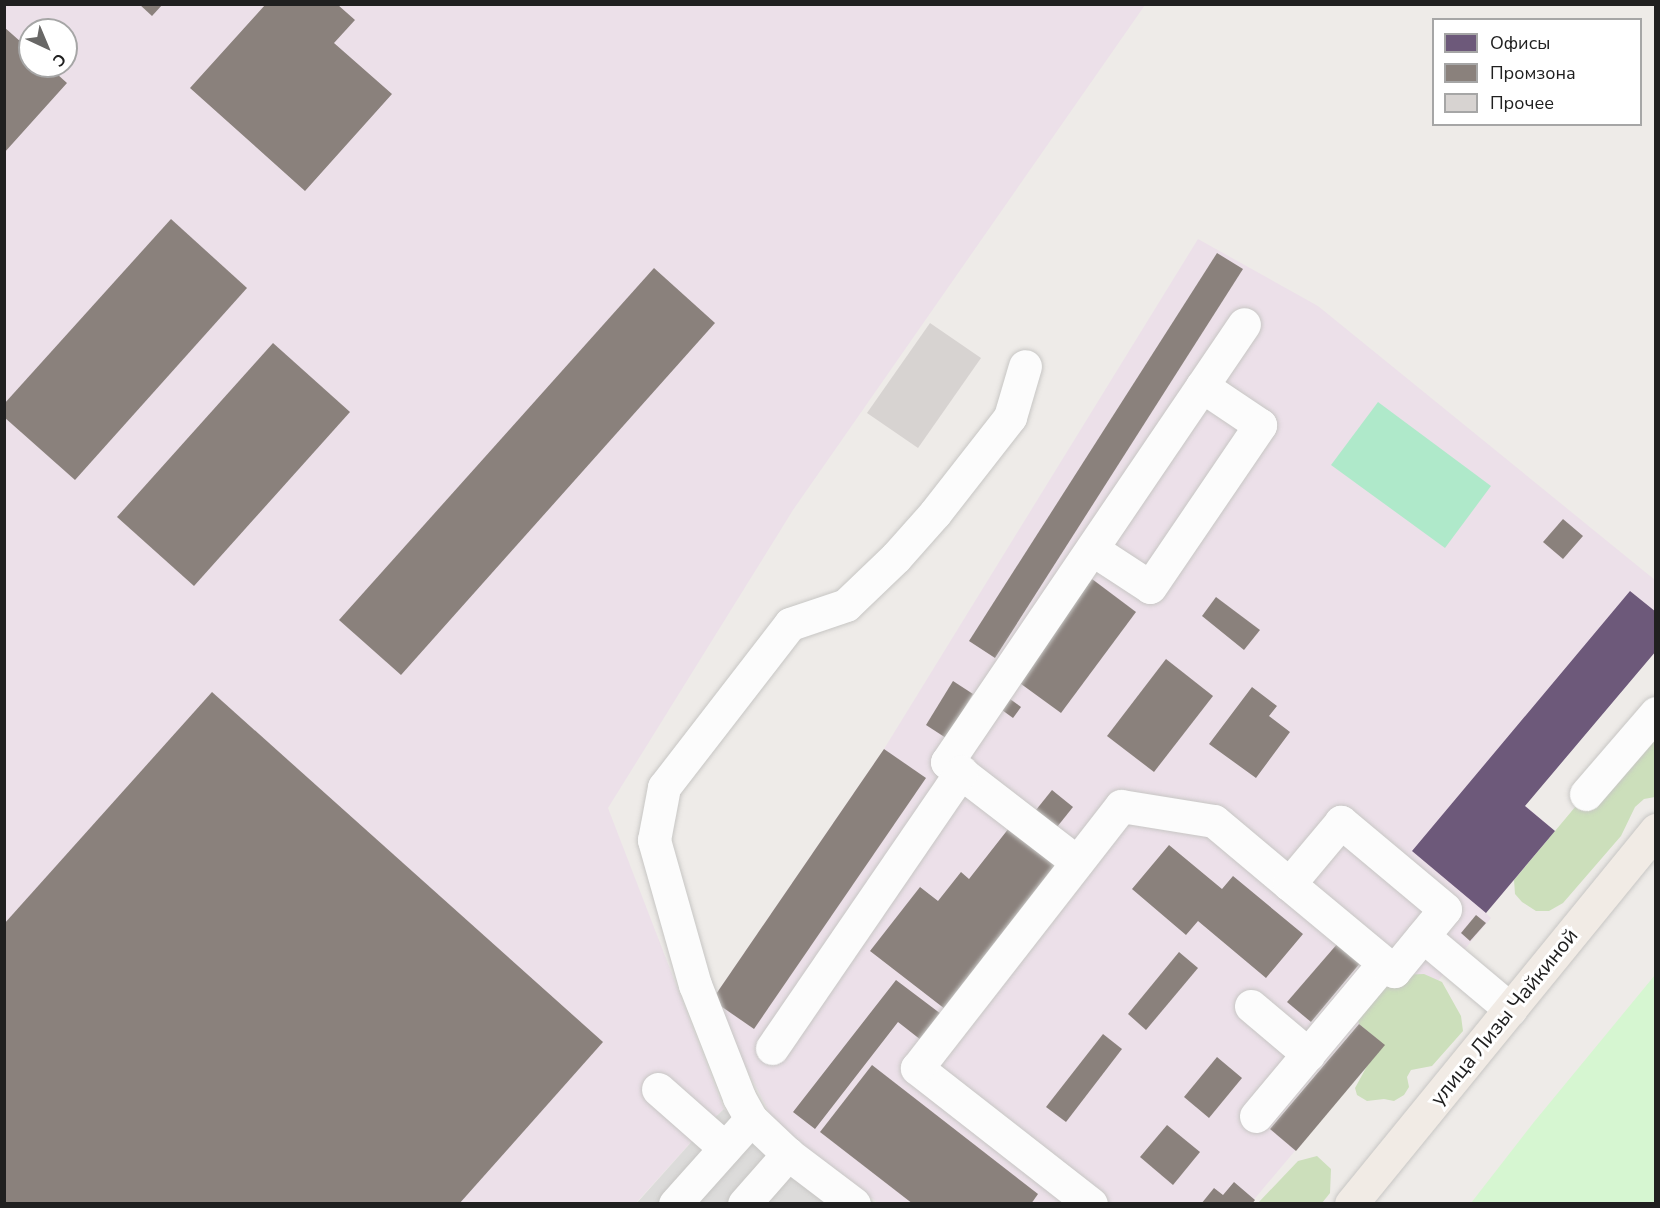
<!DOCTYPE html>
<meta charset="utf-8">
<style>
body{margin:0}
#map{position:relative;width:1660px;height:1208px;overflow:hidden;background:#eeebe8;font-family:"Nunito Sans",sans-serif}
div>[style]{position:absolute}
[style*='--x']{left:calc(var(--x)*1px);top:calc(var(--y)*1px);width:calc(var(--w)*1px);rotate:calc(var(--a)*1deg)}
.industrial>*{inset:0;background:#ece0e9}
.religious>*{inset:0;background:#dcdbda}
.forest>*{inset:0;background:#ccdfbb}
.park>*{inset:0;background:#d6f6d1}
.pitch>*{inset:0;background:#afe9ca}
.offices>*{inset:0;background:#6d597a}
.industry>*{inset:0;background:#8a817c}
.building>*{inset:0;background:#d7d3d1}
.roads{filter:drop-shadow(0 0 2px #c7c6c4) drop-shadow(0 0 2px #c7c6c4)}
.minor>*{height:33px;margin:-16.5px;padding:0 16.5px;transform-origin:16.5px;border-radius:16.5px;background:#fcfcfc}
.major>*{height:33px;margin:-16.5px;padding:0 16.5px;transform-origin:16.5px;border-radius:16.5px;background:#f1ebe5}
span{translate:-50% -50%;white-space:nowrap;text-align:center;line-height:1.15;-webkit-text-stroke:6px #fff;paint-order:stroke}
.street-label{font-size:21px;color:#202020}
.frame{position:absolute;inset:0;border:6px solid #202020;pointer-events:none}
.legend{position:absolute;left:1432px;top:18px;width:210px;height:108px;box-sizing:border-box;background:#fff;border:2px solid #a6a6a6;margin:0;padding:8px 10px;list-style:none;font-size:18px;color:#202020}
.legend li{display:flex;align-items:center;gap:12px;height:30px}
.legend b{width:30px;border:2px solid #a6a6a6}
.north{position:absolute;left:18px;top:18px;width:60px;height:60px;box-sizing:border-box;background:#fff;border:2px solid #a6a6a6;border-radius:50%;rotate:136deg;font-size:16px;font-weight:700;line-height:24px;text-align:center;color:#202020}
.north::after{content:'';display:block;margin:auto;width:21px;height:27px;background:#686766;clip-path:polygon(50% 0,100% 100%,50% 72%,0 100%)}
</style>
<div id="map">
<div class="industrial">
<div style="clip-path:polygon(evenodd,5px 5px,1145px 5px,793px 510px,608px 808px,724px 1109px,703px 1129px,636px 1203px,5px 1204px,5px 5px,30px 30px,66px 30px,66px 66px,30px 66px,30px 30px)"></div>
<div style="clip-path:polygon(1198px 239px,1318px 306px,1655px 580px,1655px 648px,1525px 805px,1555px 831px,1486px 913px,1491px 918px,1251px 1203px,878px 1203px,776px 1126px,712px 1000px,884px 749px)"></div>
</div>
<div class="religious">
<div style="clip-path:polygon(724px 1109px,824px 1203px,636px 1204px,703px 1129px)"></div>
</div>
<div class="forest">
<div style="clip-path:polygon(1655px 739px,1655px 797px,1644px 799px,1635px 807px,1621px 836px,1563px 903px,1549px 911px,1536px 911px,1522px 902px,1515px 894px,1514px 880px,1576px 806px)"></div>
<div style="clip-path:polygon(1424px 974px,1442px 982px,1461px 1016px,1463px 1031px,1432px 1066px,1411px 1070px,1407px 1077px,1409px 1087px,1404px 1095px,1394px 1101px,1384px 1099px,1367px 1101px,1357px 1095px,1355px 1088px,1367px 1066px,1384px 1045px,1359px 1024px,1357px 1013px,1362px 996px,1398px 975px)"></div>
<div style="clip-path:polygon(1317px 1156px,1331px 1169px,1330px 1193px,1322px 1203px,1258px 1203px,1298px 1161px)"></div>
</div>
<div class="park">
<div style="clip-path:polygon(1655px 975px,1655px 1203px,1471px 1203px,1534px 1122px)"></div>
</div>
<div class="pitch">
<div style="clip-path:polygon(1378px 402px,1491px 486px,1445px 548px,1331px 465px)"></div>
</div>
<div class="offices">
<div style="clip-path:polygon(1630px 591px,1656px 612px,1656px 651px,1525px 806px,1555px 831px,1486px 913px,1412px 851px)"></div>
</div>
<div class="industry">
<div style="clip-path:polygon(139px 4px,163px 4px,152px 16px)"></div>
<div style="clip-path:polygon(265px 5px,338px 5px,355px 20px,334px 43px,392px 94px,305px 191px,190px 88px)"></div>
<div style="clip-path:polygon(4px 27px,30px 50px,30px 66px,48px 66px,67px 83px,4px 153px)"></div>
<div style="clip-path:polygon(171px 219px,247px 288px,75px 480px,4px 417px,4px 404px)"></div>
<div style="clip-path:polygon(1217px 253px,1243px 269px,995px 658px,969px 641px)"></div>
<div style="clip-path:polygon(654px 268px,715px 323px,401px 675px,339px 620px)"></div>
<div style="clip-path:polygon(273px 343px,350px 412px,194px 586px,117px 517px)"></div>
<div style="clip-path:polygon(1563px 519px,1583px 536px,1563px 559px,1543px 542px)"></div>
<div style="clip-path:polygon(1092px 579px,1136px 612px,1061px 713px,1017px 681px)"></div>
<div style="clip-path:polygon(1216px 597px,1260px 630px,1244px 650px,1202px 616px)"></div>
<div style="clip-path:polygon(1166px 659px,1213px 696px,1154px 772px,1107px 736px)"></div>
<div style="clip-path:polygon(953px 681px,973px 694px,946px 738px,926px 725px)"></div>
<div style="clip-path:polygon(1252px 687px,1277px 706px,1269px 716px,1290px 732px,1256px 778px,1209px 744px)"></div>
<div style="clip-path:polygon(212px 692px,603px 1042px,459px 1204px,4px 1204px,4px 924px)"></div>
<div style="clip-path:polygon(1010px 699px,1021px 707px,1013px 718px,1002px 710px)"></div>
<div style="clip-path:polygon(884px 749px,926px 778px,754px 1029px,712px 1000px)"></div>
<div style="clip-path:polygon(1052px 790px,1073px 807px,1057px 827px,1036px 810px)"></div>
<div style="clip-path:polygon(1009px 828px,1057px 865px,945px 1009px,870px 951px,920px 887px,938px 901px,961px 872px,969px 879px)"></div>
<div style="clip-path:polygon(1169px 845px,1222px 889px,1233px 876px,1303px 934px,1266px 978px,1198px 921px,1186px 935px,1132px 889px)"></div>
<div style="clip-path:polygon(1476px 915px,1486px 923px,1470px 941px,1461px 933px)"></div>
<div style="clip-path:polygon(1338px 943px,1361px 962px,1311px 1022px,1287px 1002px)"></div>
<div style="clip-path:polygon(1179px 952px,1198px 968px,1146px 1030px,1128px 1014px)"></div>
<div style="clip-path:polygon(896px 980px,941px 1014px,921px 1040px,898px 1022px,815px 1129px,793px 1112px)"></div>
<div style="clip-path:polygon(1359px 1024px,1385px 1045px,1296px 1151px,1270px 1129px)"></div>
<div style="clip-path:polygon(1103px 1034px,1122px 1049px,1066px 1122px,1046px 1107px)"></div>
<div style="clip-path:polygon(1217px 1057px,1242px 1078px,1209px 1118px,1184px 1097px)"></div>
<div style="clip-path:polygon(872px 1065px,1038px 1194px,1031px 1204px,913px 1204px,820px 1132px)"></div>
<div style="clip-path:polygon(1167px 1125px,1200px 1152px,1173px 1185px,1140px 1157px)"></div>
<div style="clip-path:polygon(1234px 1182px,1255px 1200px,1252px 1204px,1201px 1204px,1214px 1188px,1223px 1195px)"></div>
</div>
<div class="building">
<div style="clip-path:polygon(930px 323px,981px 358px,918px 448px,867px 413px)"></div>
</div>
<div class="roads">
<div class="minor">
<div style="--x:1092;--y:549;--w:69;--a:33.2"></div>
<div style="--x:1150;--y:587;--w:196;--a:-55.8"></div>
<div style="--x:1260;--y:425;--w:70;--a:-146.1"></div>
<div style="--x:1586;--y:794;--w:107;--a:-49.2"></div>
<div style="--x:1077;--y:862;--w:164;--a:-142.4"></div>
<div style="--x:947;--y:762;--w:529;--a:-55.86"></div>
<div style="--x:1423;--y:936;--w:114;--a:40"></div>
<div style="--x:1251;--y:1006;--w:75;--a:40.1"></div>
<div style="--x:772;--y:1048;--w:335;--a:-55.6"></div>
<div style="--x:658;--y:1089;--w:89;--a:41.4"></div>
<div style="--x:1256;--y:1116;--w:199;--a:-50.1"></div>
<div style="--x:675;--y:1204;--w:114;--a:-48.2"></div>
<div style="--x:744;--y:1204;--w:67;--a:-48.7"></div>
<div style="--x:854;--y:1204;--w:83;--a:-142.9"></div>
<div style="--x:788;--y:1154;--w:51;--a:-136.6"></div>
<div style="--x:751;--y:1119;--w:25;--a:-119"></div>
<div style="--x:739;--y:1097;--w:120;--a:-111.4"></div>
<div style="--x:695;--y:985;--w:151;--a:-105.8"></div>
<div style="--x:654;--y:840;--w:54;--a:-79.3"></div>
<div style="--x:664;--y:787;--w:206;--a:-52.3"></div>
<div style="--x:790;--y:624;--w:59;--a:-18.7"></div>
<div style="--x:846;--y:605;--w:69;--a:-43.8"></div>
<div style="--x:896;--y:557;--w:59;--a:-48.4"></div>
<div style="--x:935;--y:513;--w:122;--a:-52"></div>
<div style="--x:1010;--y:417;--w:53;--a:-73.6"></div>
<div style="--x:1091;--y:1204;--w:221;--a:-142"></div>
<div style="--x:917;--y:1068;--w:332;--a:-52.1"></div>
<div style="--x:1121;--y:806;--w:94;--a:9.2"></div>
<div style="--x:1214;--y:821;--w:98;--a:40"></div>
<div style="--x:1289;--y:884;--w:124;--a:39.7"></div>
<div style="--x:1384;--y:963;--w:13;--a:39"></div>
<div style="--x:1394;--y:971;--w:80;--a:-50.6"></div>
<div style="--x:1445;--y:909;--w:136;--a:-140.1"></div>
<div style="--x:1341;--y:822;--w:81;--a:130"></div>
</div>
<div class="major">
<div style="--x:1351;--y:1204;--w:483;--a:-50.8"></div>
</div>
</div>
<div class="street-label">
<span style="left:1504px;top:1017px;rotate:-51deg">улица Лизы Чайкиной</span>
</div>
<div class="frame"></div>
<ul class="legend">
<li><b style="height:16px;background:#6d597a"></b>Офисы</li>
<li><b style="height:16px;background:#8a817c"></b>Промзона</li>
<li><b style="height:16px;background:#d7d3d1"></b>Прочее</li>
</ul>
<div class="north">С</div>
</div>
